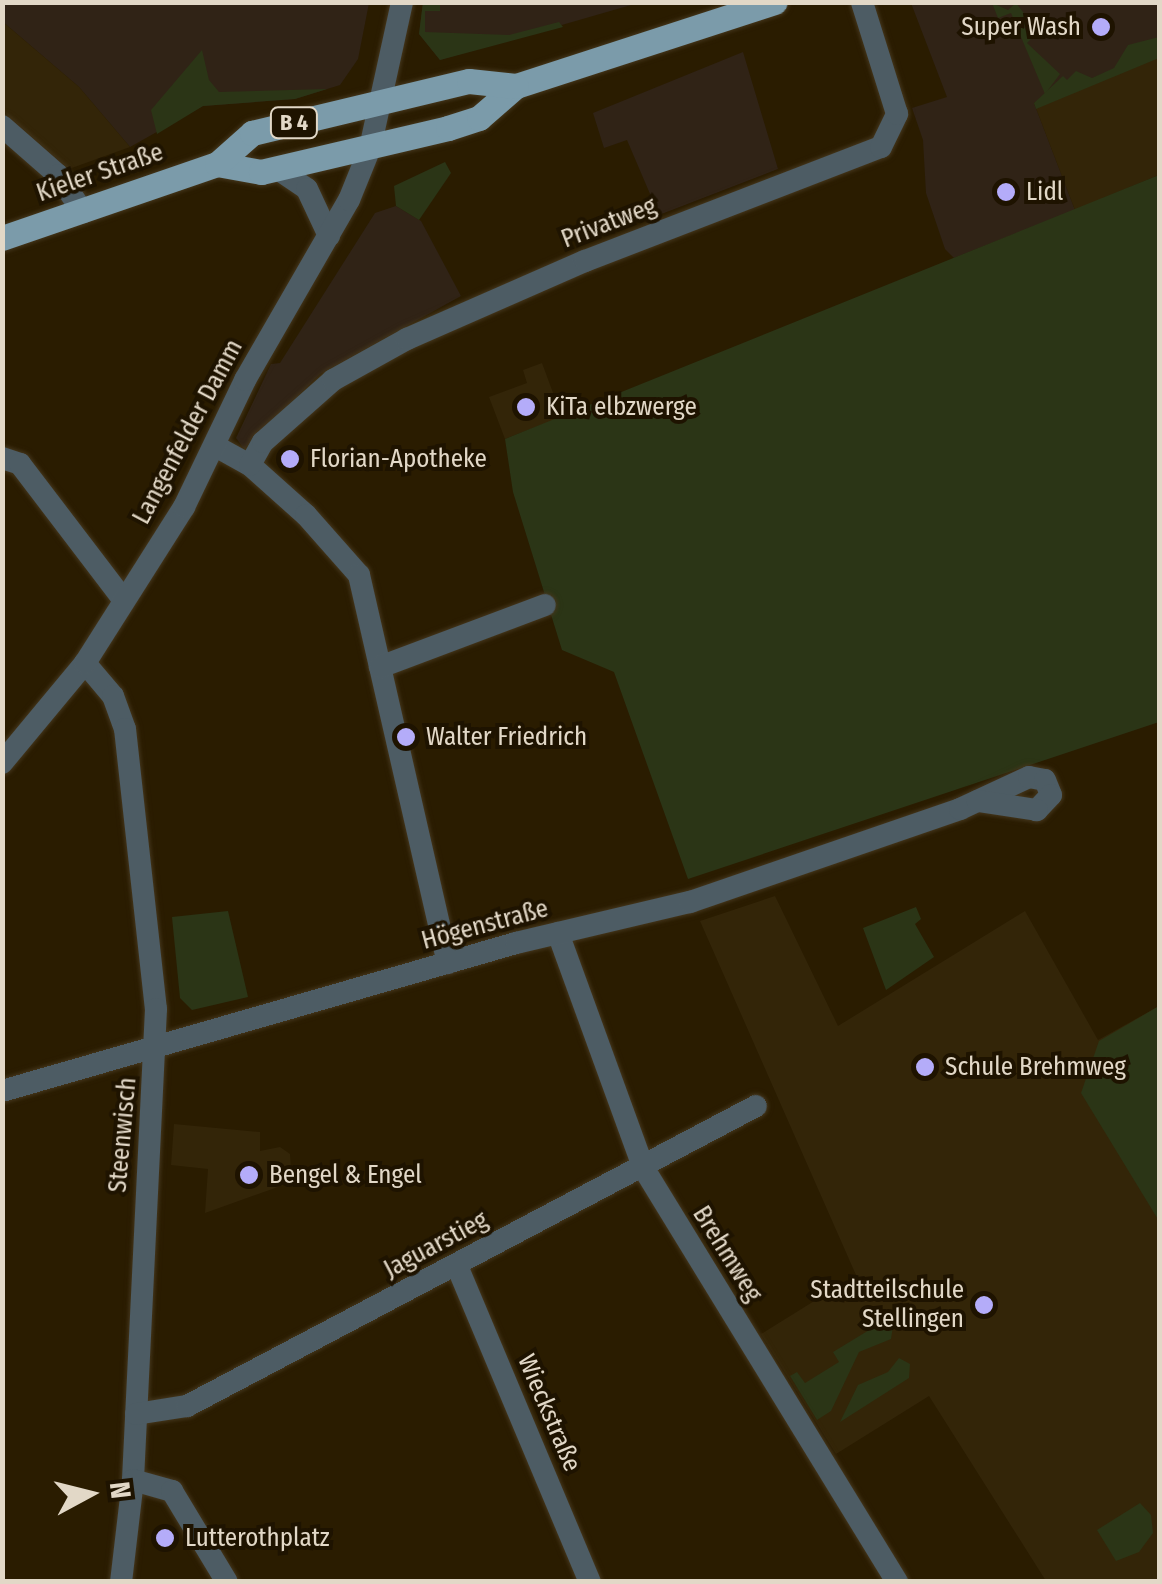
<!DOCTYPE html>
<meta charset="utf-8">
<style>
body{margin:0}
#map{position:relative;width:1162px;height:1584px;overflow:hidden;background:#2a1c00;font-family:"Fira Sans Condensed",sans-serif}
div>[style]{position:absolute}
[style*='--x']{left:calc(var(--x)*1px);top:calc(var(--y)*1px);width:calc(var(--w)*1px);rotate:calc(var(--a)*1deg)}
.commercial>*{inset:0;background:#302316}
.built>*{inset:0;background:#332508}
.green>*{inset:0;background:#2b3516}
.roads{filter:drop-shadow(0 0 2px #44361c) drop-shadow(0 0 2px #44361c)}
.minor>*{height:22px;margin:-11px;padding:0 11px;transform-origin:11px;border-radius:11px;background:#4d5c64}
.major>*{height:25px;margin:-12.5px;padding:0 12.5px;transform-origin:12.5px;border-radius:12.5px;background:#7b9baa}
.dots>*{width:28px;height:28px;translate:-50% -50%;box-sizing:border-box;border:5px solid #1e1300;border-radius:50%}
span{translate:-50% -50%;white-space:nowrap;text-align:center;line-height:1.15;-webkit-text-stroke:8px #1e1300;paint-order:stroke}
.shield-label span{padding:2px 8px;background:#1e1300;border:2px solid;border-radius:8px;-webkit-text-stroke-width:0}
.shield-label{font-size:22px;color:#e2d8c7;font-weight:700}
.poi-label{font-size:25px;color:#e2d8c7}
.right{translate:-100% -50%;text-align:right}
.left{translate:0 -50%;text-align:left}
.street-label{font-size:25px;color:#e2d8c7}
.frame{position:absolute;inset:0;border:5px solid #e2d8c7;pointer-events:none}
.north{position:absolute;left:40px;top:1444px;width:100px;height:100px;-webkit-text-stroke:8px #1e1300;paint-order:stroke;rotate:83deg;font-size:28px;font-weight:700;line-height:40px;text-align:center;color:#e2d8c7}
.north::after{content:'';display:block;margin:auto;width:35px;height:45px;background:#e2d8c7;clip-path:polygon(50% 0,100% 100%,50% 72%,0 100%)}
</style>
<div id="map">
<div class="commercial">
<div style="clip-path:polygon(3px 3px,369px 3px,358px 59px,340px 85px,295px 99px,203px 106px,130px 147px,79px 87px,3px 22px)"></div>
<div style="clip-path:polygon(423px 3px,638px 3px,440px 60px,419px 34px)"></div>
<div style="clip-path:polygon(911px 3px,1159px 3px,1159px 50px,1034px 103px,1075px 210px,954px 258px,945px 249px,926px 193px,923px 140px,912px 108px,947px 97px)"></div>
<div style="clip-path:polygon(743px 52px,778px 169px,659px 215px,627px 140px,604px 148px,593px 113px)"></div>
<div style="clip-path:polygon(396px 206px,421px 221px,461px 296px,320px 374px,244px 449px,236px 438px,271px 364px,280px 363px,375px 213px)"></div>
</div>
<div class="built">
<div style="clip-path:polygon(3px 22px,79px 87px,130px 147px,69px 169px,3px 111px)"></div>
<div style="clip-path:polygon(1159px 50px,1159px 175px,1075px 210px,1034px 103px)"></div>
<div style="clip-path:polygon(542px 363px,562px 417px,505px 439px,489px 397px,527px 383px,523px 370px)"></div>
<div style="clip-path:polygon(775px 896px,838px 1026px,1025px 911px,1098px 1040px,1159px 1006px,1159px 1581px,1046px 1581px,929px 1396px,836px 1454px,761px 1334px,856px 1275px,700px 921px)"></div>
<div style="clip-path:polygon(174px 1124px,260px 1132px,260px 1151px,280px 1147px,290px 1154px,292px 1182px,205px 1213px,208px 1169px,171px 1165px)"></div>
</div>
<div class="green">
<div style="clip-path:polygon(423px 2px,440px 3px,440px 11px,425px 11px,425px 32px,509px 35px,559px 22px,563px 27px,440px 60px,419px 34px)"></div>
<div style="clip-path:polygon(992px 3px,1008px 10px,1016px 3px,1030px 21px,1024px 27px,1032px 38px,1027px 43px,1060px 74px,1045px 94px,1011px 13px,998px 18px)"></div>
<div style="clip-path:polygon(1159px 37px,1159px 58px,1036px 109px,1034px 103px,1063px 76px,1067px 80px,1076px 71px,1092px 78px,1114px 68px,1128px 45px)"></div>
<div style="clip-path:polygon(202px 50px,209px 80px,219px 92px,327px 89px,295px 99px,203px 106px,157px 134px,151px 110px)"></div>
<div style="clip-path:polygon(445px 162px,451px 173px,419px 220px,396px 206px,394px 186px)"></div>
<div style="clip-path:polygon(1159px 175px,1159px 722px,688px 879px,614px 672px,562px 650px,513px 492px,505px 439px)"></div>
<div style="clip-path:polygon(916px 907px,921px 919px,915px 924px,934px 957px,886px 990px,863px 928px)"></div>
<div style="clip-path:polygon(228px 911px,248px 997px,192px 1010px,180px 998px,172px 917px)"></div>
<div style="clip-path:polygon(1159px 1006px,1159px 1221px,1081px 1093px,1099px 1041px)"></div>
<div style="clip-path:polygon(884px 1321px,893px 1326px,891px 1339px,859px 1352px,831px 1411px,817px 1420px,790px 1376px,797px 1372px,805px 1383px,839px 1362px,833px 1352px)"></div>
<div style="clip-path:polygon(899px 1358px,910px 1364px,909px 1378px,840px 1422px,858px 1385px,888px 1372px)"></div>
<div style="clip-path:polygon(1140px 1503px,1151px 1515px,1153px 1533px,1139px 1552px,1116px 1561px,1097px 1530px)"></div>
</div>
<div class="roads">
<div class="minor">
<div style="--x:2;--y:126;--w:74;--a:41.2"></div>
<div style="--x:58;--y:175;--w:45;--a:56"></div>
<div style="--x:276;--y:168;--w:37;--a:34"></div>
<div style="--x:307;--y:189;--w:52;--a:64.9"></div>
<div style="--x:217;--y:447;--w:38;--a:29"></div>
<div style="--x:250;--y:465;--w:75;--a:41.8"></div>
<div style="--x:306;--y:515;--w:80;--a:48.5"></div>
<div style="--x:359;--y:575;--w:398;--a:77.1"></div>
<div style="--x:2;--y:458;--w:19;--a:18"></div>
<div style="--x:20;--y:464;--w:170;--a:52.7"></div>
<div style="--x:250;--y:465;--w:26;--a:-61"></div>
<div style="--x:263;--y:442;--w:94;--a:-41.5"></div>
<div style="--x:333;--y:380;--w:85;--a:-29"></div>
<div style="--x:407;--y:339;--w:194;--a:-23.7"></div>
<div style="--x:585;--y:261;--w:317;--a:-21.1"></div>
<div style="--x:881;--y:147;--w:37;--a:-64"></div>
<div style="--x:897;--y:114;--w:117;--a:-107.4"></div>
<div style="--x:85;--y:663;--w:43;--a:49.7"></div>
<div style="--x:113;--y:696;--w:35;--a:70"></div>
<div style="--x:125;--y:729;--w:282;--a:83.7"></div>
<div style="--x:156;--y:1009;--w:472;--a:92.8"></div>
<div style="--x:133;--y:1480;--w:103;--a:96.7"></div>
<div style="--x:380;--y:667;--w:176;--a:-20.6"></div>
<div style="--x:2;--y:763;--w:130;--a:-50.3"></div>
<div style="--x:85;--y:663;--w:185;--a:-57.6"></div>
<div style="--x:184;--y:507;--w:141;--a:-64.3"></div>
<div style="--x:245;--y:380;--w:208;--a:-60"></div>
<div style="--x:349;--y:200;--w:56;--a:-68"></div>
<div style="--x:370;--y:148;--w:149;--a:-77.6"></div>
<div style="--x:558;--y:933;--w:251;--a:70"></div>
<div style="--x:644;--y:1169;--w:484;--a:58.5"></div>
<div style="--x:2;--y:1091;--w:535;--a:-16.06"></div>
<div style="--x:516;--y:943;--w:179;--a:-13.3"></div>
<div style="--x:690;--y:902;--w:286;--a:-19"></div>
<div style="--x:960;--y:809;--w:76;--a:-24.9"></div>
<div style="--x:1029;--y:777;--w:16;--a:11"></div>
<div style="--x:1045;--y:780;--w:16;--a:68"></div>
<div style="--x:1051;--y:795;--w:21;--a:133"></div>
<div style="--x:1037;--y:810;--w:60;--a:-171.3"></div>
<div style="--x:457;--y:1266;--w:343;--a:67.2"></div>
<div style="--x:136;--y:1414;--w:52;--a:-8.9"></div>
<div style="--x:187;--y:1406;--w:643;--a:-27.8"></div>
<div style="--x:133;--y:1480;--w:41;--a:15.8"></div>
<div style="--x:172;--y:1491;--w:106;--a:58.9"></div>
</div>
<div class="major">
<div style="--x:217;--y:164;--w:45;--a:10.3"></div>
<div style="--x:261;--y:172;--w:192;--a:-13.2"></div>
<div style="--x:448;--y:128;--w:33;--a:-18"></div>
<div style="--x:479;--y:118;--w:49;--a:-40.9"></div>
<div style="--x:516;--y:86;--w:272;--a:-18"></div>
<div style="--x:2;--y:238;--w:227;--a:-19"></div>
<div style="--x:217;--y:164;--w:47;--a:-41.5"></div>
<div style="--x:252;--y:133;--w:223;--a:-13.5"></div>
<div style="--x:469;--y:81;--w:47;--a:6.1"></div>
</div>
</div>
<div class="dots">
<div style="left:1101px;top:27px;background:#b4acf9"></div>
<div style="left:1006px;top:192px;background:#b4acf9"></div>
<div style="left:526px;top:407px;background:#b4acf9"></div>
<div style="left:290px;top:459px;background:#b4acf9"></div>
<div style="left:406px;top:737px;background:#b4acf9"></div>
<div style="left:925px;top:1067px;background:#b4acf9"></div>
<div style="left:249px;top:1175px;background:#b4acf9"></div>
<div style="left:984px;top:1305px;background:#b4acf9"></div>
<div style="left:165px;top:1538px;background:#b4acf9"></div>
</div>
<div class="shield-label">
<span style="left:294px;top:123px">B 4</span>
</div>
<div class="poi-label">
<span class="right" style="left:1081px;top:27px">Super Wash</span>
<span class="left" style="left:1026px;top:192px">Lidl</span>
<span class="left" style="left:546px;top:407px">KiTa elbzwerge</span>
<span class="left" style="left:310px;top:459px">Florian-Apotheke</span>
<span class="left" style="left:426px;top:737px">Walter Friedrich</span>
<span class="left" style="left:945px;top:1067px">Schule Brehmweg</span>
<span class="left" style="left:269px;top:1175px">Bengel &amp; Engel</span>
<span class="right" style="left:964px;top:1305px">Stadtteilschule<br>Stellingen</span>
<span class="left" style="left:185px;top:1538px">Lutterothplatz</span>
</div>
<div class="street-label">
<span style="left:100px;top:173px;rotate:-19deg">Kieler Straße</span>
<span style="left:609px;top:223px;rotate:-21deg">Privatweg</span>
<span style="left:188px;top:432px;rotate:-62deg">Langenfelder Damm</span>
<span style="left:485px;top:925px;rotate:-15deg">Högenstraße</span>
<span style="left:123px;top:1135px;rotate:-85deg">Steenwisch</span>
<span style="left:436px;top:1245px;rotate:-28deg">Jaguarstieg</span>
<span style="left:727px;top:1254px;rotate:58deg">Brehmweg</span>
<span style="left:549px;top:1413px;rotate:67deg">Wieckstraße</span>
</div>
<div class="frame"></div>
<div class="north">N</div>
</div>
